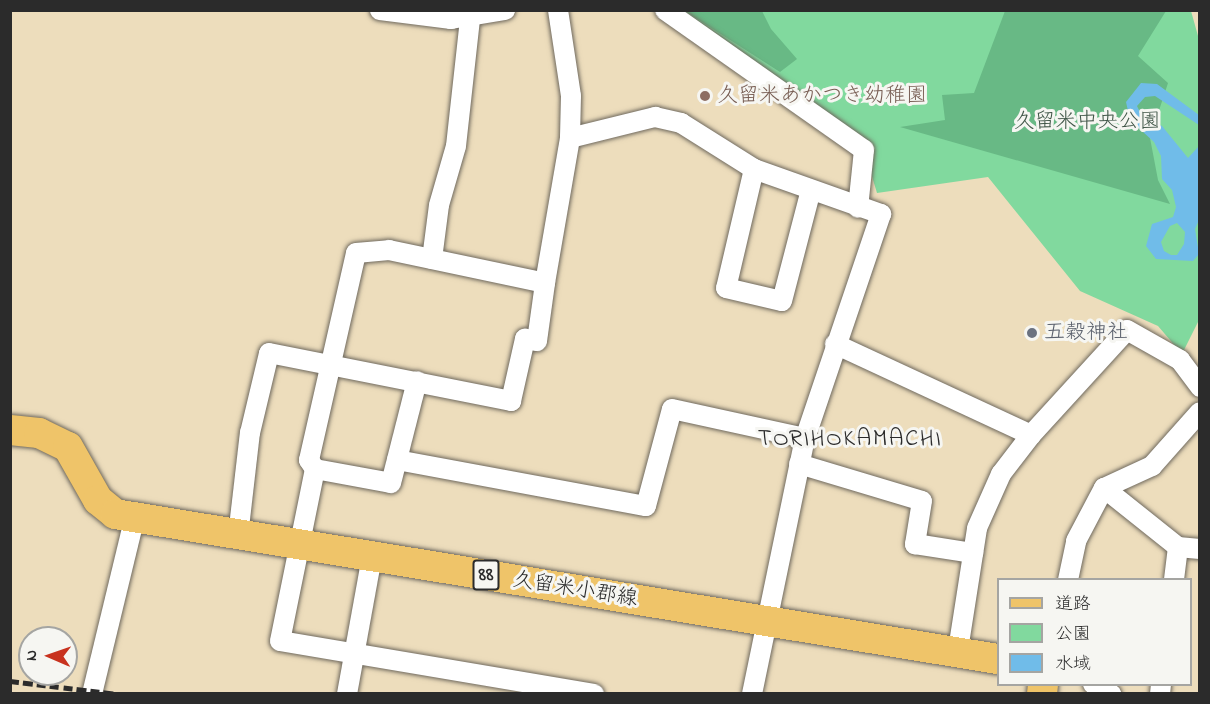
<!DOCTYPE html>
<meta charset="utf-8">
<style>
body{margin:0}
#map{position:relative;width:1210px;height:704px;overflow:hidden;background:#edddbc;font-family:"Indie Flower","Klee One",sans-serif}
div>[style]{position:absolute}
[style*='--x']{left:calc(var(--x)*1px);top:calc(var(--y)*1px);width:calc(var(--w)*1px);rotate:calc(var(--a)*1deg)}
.green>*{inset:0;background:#81d99e}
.forest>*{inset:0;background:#68b985}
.water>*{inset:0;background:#70bce9}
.roads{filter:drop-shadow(0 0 2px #6f695e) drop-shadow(0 0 2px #6f695e)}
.street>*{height:20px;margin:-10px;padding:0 10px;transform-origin:10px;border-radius:10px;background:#fff}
.primary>*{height:30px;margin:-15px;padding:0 15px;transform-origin:15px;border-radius:15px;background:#efc469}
.rail>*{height:4.5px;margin-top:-2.25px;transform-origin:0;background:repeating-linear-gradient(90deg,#2b2b2b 0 9px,transparent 0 13.5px)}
.dots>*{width:16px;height:16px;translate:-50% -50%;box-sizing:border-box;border:3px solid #f6f6f2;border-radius:50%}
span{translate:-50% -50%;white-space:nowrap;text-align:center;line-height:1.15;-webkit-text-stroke:6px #f6f6f2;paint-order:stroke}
.shield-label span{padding:2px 4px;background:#f6f6f2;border:2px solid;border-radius:4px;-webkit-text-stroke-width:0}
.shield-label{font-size:20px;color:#2b2b2b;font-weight:700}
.education-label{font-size:21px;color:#785e54}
.left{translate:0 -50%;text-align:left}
.park-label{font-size:21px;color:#405648}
.worship-label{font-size:21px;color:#5b616d}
.street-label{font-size:21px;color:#2b2b2b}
.quarter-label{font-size:24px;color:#2b2b2b;letter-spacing:1.5px}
.frame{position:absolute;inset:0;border:12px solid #2b2b2b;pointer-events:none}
.legend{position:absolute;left:997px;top:578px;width:195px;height:108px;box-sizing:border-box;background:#f6f6f2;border:2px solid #a5a5a2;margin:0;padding:8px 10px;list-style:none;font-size:18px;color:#2b2b2b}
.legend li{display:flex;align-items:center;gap:12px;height:30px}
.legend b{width:30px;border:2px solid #a5a5a2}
.north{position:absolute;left:18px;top:626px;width:60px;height:60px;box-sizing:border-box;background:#f6f6f2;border:2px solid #a5a5a2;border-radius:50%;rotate:272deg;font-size:16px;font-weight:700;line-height:24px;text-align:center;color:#2b2b2b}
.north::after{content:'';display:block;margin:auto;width:21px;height:27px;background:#c8321e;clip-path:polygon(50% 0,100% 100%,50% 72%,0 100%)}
</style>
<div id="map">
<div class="green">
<div style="clip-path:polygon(672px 11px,1191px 11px,1200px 43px,1200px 318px,1182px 354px,1158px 326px,1080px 291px,988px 177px,877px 193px,864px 150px)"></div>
</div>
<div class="forest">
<div style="clip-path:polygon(685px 11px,762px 11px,771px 29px,797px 59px,780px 72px)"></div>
<div style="clip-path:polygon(1005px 11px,1166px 11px,1138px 56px,1168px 83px,1150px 138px,1158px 180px,1170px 204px,900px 127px,945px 120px,942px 95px,974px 93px)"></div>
</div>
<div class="water">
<div style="clip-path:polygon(evenodd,1141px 83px,1157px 84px,1199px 115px,1199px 125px,1155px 96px,1145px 97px,1137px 106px,1142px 116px,1162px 126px,1188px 158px,1199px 146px,1199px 220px,1195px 229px,1199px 254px,1193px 261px,1156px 259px,1146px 246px,1152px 224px,1173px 217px,1176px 207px,1172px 190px,1162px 179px,1161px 156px,1154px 142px,1130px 120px,1126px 102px,1141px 83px,1177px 223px,1185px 232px,1184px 244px,1177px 255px,1171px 255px,1164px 251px,1161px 242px,1170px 226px,1177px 223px)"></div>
</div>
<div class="roads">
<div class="street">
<div style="--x:380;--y:10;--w:72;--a:7.2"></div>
<div style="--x:451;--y:19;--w:55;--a:-9.5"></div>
<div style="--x:558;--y:10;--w:87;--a:81.4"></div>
<div style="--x:571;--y:96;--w:42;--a:91.4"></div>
<div style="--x:665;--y:10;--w:243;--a:35.1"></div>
<div style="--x:864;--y:150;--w:58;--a:95.9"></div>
<div style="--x:754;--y:169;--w:122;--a:103.2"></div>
<div style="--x:726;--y:288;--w:57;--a:13.1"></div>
<div style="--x:782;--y:301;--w:115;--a:-75.4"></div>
<div style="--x:432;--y:259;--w:54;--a:-82.6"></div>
<div style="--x:439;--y:205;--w:61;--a:-73.9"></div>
<div style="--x:456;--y:146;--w:128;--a:-83.7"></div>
<div style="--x:835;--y:344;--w:216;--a:24.9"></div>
<div style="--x:397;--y:460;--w:253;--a:10.5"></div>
<div style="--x:646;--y:506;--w:100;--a:-75"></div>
<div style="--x:672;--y:409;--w:136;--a:12.3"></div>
<div style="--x:799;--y:464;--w:128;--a:16.7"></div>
<div style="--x:922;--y:501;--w:44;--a:99.2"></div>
<div style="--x:915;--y:544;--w:59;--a:8.8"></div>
<div style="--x:315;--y:469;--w:77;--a:10.4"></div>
<div style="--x:391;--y:483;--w:105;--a:-75.7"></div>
<div style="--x:1104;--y:488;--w:95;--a:38.6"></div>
<div style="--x:1178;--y:547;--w:33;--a:97"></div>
<div style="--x:238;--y:536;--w:104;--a:-83.4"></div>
<div style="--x:250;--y:433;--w:82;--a:-76.6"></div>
<div style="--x:269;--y:353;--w:247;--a:11.2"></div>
<div style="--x:511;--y:401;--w:64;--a:-77.3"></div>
<div style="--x:525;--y:339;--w:12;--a:9"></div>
<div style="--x:537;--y:341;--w:59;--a:-82.1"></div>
<div style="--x:1178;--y:547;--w:22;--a:5"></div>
<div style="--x:1068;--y:580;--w:40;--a:-78"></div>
<div style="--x:1076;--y:541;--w:60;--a:-62.2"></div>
<div style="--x:1104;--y:488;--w:53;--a:-24.6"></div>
<div style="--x:1152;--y:466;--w:72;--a:-48.4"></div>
<div style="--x:958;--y:650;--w:123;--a:-81.1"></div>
<div style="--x:977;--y:528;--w:59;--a:-66"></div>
<div style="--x:1001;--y:474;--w:49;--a:-52.4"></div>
<div style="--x:1031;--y:435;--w:142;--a:-47.6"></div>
<div style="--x:1127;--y:330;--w:61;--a:29.5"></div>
<div style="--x:1180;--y:360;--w:34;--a:53"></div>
<div style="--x:1093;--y:684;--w:21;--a:29"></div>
<div style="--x:92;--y:694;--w:183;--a:-76.4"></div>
<div style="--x:347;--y:694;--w:139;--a:-79.7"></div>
<div style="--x:594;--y:694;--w:318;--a:-170.4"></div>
<div style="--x:280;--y:641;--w:176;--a:-78.5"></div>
<div style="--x:315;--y:469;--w:11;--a:-124"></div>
<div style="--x:309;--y:460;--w:212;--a:-77.2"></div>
<div style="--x:356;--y:253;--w:33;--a:-5"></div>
<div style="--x:389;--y:250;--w:159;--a:11.9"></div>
<div style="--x:545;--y:283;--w:147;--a:-80.2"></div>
<div style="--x:570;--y:138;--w:88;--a:-13.9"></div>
<div style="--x:655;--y:117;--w:27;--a:13"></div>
<div style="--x:681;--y:123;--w:86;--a:32.2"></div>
<div style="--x:754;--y:169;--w:135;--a:19.5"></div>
<div style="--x:881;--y:214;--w:237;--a:108.7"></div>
<div style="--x:805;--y:438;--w:261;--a:101.7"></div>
<div style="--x:1160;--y:694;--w:10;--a:-84"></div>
</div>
<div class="primary">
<div style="--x:10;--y:430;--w:29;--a:6"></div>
<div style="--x:39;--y:433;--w:32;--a:26"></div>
<div style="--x:68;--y:447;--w:61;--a:60.5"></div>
<div style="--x:98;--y:500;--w:22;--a:39"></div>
<div style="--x:115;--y:514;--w:895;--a:9.33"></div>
<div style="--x:1042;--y:694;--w:10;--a:-84"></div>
</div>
</div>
<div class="rail">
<div style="--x:10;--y:681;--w:108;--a:6.9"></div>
</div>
<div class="dots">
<div style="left:705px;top:96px;background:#8d6e63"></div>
<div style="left:1032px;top:333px;background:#6b7280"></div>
</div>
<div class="shield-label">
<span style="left:486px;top:575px">88</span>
</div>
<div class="education-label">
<span class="left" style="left:717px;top:96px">久留米あかつき幼稚園</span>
</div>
<div class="park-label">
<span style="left:1087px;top:122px">久留米中央公園</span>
</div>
<div class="worship-label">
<span class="left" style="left:1044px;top:333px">五穀神社</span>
</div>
<div class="street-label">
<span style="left:575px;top:590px;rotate:9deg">久留米小郡線</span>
</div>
<div class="quarter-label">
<span style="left:850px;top:440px">TORIHOKAMACHI</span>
</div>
<div class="frame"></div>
<ul class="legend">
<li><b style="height:8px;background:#efc469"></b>道路</li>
<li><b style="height:16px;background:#81d99e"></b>公園</li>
<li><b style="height:16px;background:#70bce9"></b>水域</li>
</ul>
<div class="north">N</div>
</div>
